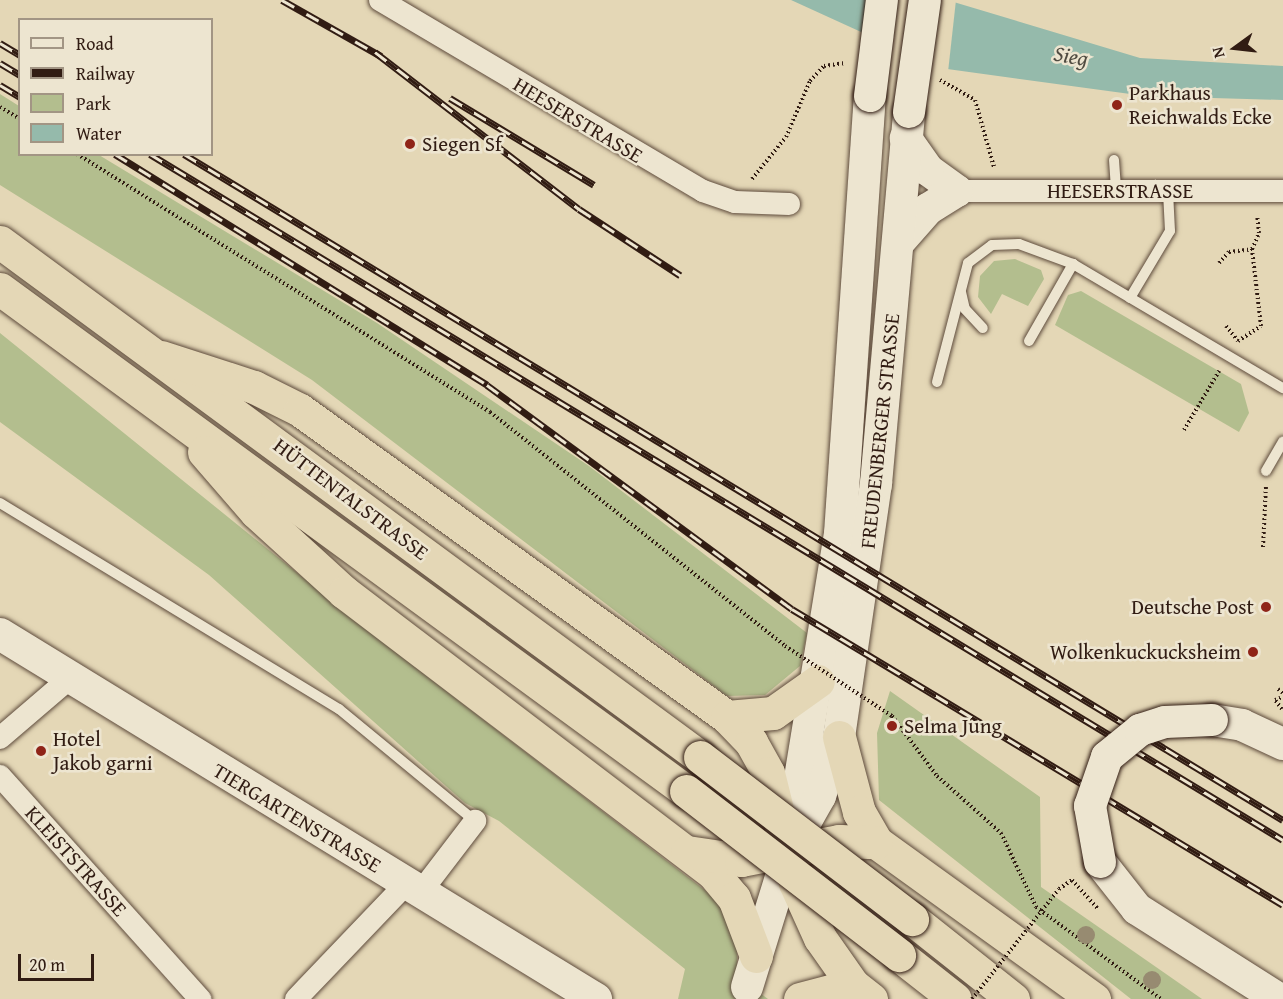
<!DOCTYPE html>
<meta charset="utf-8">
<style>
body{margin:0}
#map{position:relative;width:1283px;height:999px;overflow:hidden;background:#e4d7b6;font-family:"Gentium Book Plus",serif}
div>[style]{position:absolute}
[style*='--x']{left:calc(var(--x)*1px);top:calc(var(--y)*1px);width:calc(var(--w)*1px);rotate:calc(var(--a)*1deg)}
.green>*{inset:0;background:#b3be8e}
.water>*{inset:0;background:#95baab}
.pier>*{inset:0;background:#e4d7b6}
.path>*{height:4px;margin-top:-2px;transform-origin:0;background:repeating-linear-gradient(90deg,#311c13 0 1.5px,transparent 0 4.5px)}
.roads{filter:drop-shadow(0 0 2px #5e4b3c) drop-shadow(0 0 2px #5e4b3c)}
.lane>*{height:10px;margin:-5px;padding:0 5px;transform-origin:5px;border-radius:5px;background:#ede5d0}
.street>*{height:22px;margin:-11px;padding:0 11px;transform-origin:11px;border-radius:11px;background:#ede5d0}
.secondary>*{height:32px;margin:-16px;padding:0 16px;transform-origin:16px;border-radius:16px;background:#ede5d0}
.highway>*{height:33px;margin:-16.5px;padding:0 16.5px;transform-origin:16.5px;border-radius:16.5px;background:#e4d7b6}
.rail>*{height:7px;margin-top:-3.5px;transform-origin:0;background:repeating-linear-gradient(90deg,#ede5d0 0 14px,#311c13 0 28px);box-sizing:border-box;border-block:2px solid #311c13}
.path-bridge>*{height:4px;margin-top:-2px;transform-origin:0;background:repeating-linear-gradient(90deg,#311c13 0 1.5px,transparent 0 4.5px)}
.bridges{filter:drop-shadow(0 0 2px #311c13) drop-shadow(0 0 2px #311c13)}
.secondary-bridge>*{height:32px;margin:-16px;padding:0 16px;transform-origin:16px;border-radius:16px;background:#ede5d0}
.highway-bridge>*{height:33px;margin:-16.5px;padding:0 16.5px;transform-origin:16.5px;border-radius:16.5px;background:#e4d7b6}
.trees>*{width:18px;height:18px;margin:-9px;border-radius:50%;background:#978b71}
.dots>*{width:16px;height:16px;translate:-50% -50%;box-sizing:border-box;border:3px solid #ede5d0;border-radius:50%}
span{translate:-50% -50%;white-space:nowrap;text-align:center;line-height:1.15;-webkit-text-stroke:5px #ede5d0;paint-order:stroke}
.poi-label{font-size:21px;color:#311c13}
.left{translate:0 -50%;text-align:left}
.right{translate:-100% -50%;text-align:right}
.street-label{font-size:21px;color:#311c13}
.water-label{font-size:22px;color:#4f4b41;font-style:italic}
.legend{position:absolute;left:18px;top:18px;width:195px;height:138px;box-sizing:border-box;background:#ede5d0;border:2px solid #a29584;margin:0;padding:8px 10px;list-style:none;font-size:18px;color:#311c13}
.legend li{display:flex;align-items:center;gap:12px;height:30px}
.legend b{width:30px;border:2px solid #a29584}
.north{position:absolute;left:1205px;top:18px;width:60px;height:60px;-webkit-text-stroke:4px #ede5d0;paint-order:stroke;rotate:255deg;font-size:16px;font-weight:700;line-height:24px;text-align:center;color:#311c13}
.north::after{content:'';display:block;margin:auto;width:21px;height:27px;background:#311c13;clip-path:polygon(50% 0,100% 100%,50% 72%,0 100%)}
.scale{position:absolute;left:18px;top:954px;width:76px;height:27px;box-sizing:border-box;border:3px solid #311c13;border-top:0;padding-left:8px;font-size:18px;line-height:21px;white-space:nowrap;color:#311c13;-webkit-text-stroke:4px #ede5d0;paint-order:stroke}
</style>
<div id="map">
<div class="green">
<div style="clip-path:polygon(0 94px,19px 106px,20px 154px,99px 155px,377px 323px,589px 466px,807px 633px,800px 666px,765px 695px,727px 696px,312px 380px,0 185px)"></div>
<div style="clip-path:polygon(1015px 259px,1041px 270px,1044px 279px,1028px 306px,1002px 294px,991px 314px,978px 297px,980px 276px,994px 261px)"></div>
<div style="clip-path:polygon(1081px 291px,1241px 384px,1249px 413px,1239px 432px,1055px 325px,1068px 295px)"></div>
<div style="clip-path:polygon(0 333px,389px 647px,737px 915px,737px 976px,768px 999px,678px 999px,685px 969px,499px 821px,465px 803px,209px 575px,0 422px)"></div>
<div style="clip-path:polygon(890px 691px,1040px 797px,1041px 887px,1202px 999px,1131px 999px,879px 800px,877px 733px)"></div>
</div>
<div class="water">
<div style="clip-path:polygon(791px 0,947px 0,1140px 58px,1283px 66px,1283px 100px,1145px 96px,940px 68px)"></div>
</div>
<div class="pier">
<div style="clip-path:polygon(866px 0,956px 0,948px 72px,861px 37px)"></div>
</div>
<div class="path">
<div style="--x:940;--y:80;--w:40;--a:29.7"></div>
<div style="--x:975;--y:100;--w:70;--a:74.2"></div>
<div style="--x:0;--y:107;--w:23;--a:31"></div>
<div style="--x:77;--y:154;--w:487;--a:32"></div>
<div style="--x:490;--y:412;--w:377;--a:38.4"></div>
<div style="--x:752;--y:179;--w:54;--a:-51"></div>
<div style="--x:786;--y:137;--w:61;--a:-66.8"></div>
<div style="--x:810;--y:81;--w:21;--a:-47"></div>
<div style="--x:824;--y:66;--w:21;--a:-8"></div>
<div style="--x:1219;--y:263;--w:15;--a:-48"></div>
<div style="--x:1229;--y:252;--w:23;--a:-7"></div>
<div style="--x:1226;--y:326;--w:19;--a:51"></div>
<div style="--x:1238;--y:341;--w:27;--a:-33"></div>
<div style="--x:1261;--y:326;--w:78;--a:-96.7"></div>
<div style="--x:1252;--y:249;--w:17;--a:-66"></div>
<div style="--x:1259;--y:233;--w:18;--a:-96"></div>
<div style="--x:1184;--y:430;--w:69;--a:-59.3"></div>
<div style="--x:1263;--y:547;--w:61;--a:-87.2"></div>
<div style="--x:1278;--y:689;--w:6;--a:39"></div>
<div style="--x:1282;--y:709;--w:11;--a:-128"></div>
<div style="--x:1275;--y:700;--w:9;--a:-21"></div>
<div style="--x:892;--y:716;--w:75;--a:53.1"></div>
<div style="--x:937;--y:776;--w:86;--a:41.7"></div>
<div style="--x:1001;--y:833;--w:82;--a:64.7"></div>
<div style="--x:1036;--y:907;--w:155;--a:36.4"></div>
<div style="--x:1059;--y:889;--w:16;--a:-35"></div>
<div style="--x:1072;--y:880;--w:38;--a:48"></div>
</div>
<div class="roads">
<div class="lane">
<div style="--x:1114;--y:160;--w:31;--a:86"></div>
<div style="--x:961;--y:292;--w:17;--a:77"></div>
<div style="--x:965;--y:309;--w:26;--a:47"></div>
<div style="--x:1130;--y:298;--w:78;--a:-59.2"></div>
<div style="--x:1170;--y:231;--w:40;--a:-92.9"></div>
<div style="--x:1029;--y:341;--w:89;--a:-60.3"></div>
<div style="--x:937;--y:382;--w:123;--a:-75.4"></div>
<div style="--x:968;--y:263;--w:30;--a:-37"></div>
<div style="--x:992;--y:245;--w:27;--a:-2"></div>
<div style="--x:1019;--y:244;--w:58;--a:20.3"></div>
<div style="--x:1073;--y:264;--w:244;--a:30.6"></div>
<div style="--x:1266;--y:471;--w:34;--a:-60"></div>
<div style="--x:0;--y:503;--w:397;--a:31.3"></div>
<div style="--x:339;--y:709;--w:176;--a:39.5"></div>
</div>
<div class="street">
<div style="--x:380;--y:0;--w:375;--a:30.6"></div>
<div style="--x:703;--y:191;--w:34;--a:19"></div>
<div style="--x:735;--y:202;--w:54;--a:2.1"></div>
<div style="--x:957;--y:191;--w:326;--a:0"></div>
<div style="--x:0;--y:738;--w:92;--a:-40.6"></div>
<div style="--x:0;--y:776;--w:300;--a:48.1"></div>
<div style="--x:420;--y:893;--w:91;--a:-52.6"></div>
<div style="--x:296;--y:999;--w:159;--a:-46.3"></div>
</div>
<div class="secondary">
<div style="--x:899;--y:242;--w:44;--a:-48.7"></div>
<div style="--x:928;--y:209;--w:34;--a:-32"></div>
<div style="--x:957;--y:191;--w:36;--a:-144"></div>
<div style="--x:928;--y:170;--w:39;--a:-125"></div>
<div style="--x:0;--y:634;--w:699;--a:31.48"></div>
<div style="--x:1212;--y:720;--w:30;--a:9"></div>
<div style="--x:1242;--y:725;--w:45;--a:24.9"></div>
<div style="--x:790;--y:839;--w:309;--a:-80.7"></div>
<div style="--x:840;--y:534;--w:439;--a:-86.1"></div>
<div style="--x:1100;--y:862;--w:60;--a:51.8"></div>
<div style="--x:1137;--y:909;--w:168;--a:32.4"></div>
<div style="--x:747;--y:987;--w:142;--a:-72.8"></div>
<div style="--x:789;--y:851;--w:63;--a:-60.6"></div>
<div style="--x:820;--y:796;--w:62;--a:-72.1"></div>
<div style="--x:839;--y:737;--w:256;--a:-81.7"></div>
<div style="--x:876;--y:484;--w:373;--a:-84.9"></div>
</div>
<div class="highway">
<div style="--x:0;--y:242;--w:869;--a:36.34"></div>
<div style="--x:0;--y:289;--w:850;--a:36.2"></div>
<div style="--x:161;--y:357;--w:98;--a:17.9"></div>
<div style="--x:254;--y:387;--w:51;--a:26.6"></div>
<div style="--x:300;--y:410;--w:526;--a:35.71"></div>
<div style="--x:727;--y:717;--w:35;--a:46"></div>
<div style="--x:751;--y:742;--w:35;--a:61"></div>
<div style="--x:768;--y:773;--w:113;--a:76.2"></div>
<div style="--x:795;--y:883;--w:60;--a:65.6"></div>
<div style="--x:820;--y:938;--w:57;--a:54.9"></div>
<div style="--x:853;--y:985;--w:23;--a:38"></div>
<div style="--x:204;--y:452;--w:79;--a:49.1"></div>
<div style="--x:256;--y:512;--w:119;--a:42.3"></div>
<div style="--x:344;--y:592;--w:462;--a:37.3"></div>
<div style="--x:712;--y:872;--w:34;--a:50"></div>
<div style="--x:734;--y:898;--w:62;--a:69.2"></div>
<div style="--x:727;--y:717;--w:46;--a:-5"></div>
<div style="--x:773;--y:713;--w:55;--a:-35.4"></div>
<div style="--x:839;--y:737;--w:78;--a:75.1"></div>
<div style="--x:859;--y:812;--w:34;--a:60"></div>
<div style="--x:876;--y:842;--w:269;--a:35.8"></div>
<div style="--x:687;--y:852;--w:55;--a:8.4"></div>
<div style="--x:741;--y:860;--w:100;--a:-11"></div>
<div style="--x:839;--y:841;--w:37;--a:2"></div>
<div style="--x:912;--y:919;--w:129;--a:38.4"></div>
<div style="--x:899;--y:955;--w:71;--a:38.2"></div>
<div style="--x:800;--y:999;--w:55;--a:-14.8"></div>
</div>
</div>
<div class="rail">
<div style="--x:282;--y:0;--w:114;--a:29.5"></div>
<div style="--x:0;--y:43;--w:23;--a:31"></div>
<div style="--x:375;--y:52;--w:257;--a:37.6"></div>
<div style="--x:579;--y:209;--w:121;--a:33.2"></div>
<div style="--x:0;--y:63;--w:23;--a:31"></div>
<div style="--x:0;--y:85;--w:23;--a:31"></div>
<div style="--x:450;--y:98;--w:168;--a:31.1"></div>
<div style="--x:115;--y:154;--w:438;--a:31.8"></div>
<div style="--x:487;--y:385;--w:378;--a:36.3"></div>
<div style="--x:792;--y:609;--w:573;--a:31.08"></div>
<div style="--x:150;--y:154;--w:1324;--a:31.19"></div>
<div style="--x:184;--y:154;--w:1285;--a:31.22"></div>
</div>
<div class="path-bridge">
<div style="--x:785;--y:646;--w:128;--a:33.2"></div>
<div style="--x:972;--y:999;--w:140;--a:-51.7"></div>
</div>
<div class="bridges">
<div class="secondary-bridge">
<div style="--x:870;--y:96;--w:97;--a:-82.9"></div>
<div style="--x:909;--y:112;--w:113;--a:-81.9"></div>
<div style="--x:1100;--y:862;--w:57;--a:-100.1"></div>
<div style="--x:1090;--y:806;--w:52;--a:-70.9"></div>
<div style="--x:1107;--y:757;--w:43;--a:-39.3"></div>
<div style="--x:1140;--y:730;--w:26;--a:-18"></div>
<div style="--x:1165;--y:722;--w:47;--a:-2.4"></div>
</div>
<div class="highway-bridge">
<div style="--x:700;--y:757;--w:267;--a:37.4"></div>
<div style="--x:686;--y:791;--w:269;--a:37.6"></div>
</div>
</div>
<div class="trees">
<div style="left:1086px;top:935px"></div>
<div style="left:1152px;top:980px"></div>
</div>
<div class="dots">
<div style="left:1117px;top:105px;background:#8f2418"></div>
<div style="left:410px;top:144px;background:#8f2418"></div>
<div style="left:1266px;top:607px;background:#8f2418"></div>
<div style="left:1253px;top:652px;background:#8f2418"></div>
<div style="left:892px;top:726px;background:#8f2418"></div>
<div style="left:41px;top:751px;background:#8f2418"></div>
</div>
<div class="poi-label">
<span class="left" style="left:1129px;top:105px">Parkhaus<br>Reichwalds Ecke</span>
<span class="left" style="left:422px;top:144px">Siegen Sf</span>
<span class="right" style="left:1254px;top:607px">Deutsche Post</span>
<span class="right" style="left:1241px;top:652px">Wolkenkuckucksheim</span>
<span class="left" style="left:904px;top:726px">Selma Jung</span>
<span class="left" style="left:53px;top:751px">Hotel<br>Jakob garni</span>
</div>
<div class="street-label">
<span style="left:578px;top:120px;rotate:31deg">HEESERSTRASSE</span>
<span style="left:1120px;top:191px">HEESERSTRASSE</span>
<span style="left:880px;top:431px;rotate:-84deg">FREUDENBERGER STRASSE</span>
<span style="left:351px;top:499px;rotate:37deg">HÜTTENTALSTRASSE</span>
<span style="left:297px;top:818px;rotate:31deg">TIERGARTENSTRASSE</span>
<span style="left:76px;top:861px;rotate:48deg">KLEISTSTRASSE</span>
</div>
<div class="water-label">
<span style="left:1071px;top:56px;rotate:10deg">Sieg</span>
</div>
<ul class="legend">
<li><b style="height:8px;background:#ede5d0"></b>Road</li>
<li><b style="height:8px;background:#311c13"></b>Railway</li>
<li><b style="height:16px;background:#b3be8e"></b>Park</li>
<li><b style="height:16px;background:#95baab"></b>Water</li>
</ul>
<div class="north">N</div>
<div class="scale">20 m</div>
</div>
